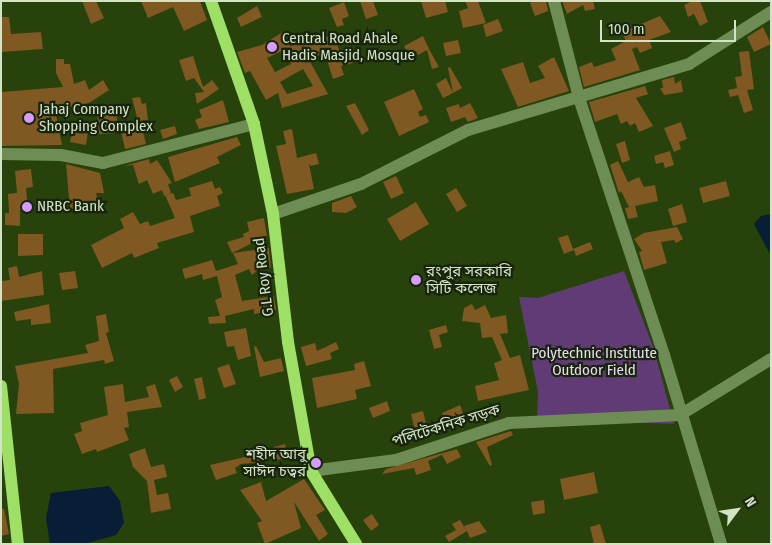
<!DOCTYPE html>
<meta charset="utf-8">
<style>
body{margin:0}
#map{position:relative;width:772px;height:545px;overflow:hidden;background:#27420a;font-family:"Fira Sans Condensed","Noto Sans Bengali",sans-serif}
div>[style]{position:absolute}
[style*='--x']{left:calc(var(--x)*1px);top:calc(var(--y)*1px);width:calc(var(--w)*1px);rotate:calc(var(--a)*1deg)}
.green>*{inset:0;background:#613b76}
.water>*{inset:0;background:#071e36}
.building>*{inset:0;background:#7f5822}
.minor>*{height:12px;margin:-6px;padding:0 6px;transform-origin:6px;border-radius:6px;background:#6d8d54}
.major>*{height:12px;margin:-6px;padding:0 6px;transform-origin:6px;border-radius:6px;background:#9ee066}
.dots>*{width:14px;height:14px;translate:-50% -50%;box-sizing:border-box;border:2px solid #18240e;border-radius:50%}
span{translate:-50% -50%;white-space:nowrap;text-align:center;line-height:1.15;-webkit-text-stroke:4.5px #18240e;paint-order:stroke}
.poi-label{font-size:15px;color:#d2e3c6}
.left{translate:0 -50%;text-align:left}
.right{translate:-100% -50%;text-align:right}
.street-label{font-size:15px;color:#d2e3c6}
.park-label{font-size:15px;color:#e8dbf1}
.frame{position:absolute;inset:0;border:2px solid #d2e3c6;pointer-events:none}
.north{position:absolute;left:712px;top:485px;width:50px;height:50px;-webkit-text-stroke:4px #18240e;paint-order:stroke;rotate:59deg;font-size:14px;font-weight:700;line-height:20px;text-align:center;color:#d2e3c6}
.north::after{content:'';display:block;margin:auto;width:18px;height:22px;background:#d2e3c6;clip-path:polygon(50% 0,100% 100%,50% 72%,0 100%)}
.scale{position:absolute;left:600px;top:20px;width:136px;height:22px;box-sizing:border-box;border:2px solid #d2e3c6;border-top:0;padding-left:6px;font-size:15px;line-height:18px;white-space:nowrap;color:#d2e3c6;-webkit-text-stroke:4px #18240e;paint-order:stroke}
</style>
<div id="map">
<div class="green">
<div style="clip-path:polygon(624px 271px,654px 349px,674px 424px,537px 419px,538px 392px,519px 297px,538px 298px)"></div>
</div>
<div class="water">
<div style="clip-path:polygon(771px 214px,771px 256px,754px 224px,761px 216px)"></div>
<div style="clip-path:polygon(109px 486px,120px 501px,124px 523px,116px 535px,84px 544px,50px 544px,46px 518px,51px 493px)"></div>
</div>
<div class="building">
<div style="clip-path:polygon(82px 1px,96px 1px,104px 18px,91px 24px)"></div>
<div style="clip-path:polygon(141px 1px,200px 1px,207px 20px,184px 31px,173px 7px,148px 18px)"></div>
<div style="clip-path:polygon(360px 1px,373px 1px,378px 15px,366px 19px)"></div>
<div style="clip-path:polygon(421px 1px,445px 1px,448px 12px,426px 18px)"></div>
<div style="clip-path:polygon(465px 1px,478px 1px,486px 23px,463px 28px,459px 11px,468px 8px)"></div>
<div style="clip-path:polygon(534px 1px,546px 1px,548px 11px,535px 16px,530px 3px)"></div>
<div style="clip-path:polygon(562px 1px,593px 1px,595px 9px,585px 11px,583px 5px,567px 14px)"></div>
<div style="clip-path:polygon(692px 1px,700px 1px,708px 22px,700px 26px,694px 14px,688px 17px,684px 5px)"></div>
<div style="clip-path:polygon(344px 2px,349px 16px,342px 19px,344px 25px,337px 27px,329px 8px)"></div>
<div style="clip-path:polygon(257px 6px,262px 17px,241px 27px,237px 18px)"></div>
<div style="clip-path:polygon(660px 16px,671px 32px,649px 40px,652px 48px,640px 53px,637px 47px,632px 49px,640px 70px,584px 87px,579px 67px,592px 62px,594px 67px,616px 60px,611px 49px,626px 41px,622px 32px)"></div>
<div style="clip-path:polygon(1px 17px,9px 17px,11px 34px,41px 32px,43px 49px,1px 52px)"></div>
<div style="clip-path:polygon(498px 19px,503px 31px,486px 37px,483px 25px)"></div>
<div style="clip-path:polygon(763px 27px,771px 44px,754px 52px,747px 37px)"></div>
<div style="clip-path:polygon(evenodd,283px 32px,290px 46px,334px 35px,340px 53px,350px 50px,353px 63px,341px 66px,344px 75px,333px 79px,325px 54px,308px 58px,328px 94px,282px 108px,278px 93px,266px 100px,250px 71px,245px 73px,237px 52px,262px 45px,283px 32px,284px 50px,291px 64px,275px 72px,267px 58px,284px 50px,283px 32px,303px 69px,313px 86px,287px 94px,280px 82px,303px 69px)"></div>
<div style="clip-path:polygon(423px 36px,429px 49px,439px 67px,432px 69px,427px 50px,418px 55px,416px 51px,409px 55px,404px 46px)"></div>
<div style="clip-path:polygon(458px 40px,461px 53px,446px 56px,443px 43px)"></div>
<div style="clip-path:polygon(749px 51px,754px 89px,747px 90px,753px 110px,744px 113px,738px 95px,730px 97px,728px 90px,737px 88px,735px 77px,742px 76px,739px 52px)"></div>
<div style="clip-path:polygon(193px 56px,203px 87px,212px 80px,219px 89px,197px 104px,195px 93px,204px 92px,194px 78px,186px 81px,179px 60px)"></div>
<div style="clip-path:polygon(554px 57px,569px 91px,518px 107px,501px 69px,523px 62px,530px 83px,545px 78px,538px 66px)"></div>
<div style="clip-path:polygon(56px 59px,64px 59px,64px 64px,70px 64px,74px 84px,85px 80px,89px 90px,103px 80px,109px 90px,89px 103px,55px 110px,62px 145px,1px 146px,1px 92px,63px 87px,56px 73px)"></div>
<div style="clip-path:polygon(450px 67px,462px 88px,453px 93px,448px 68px)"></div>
<div style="clip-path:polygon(674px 77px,675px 84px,681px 80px,683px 92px,664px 95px,660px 88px,663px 88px,662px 80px)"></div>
<div style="clip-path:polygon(446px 78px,453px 93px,443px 98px,436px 84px)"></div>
<div style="clip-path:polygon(645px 86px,648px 94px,636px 98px,653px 126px,639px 132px,635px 123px,630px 126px,627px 121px,621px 124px,617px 114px,595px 122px,589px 102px)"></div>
<div style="clip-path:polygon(414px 89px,423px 109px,418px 112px,420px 117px,426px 115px,429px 122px,399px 136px,384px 102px)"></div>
<div style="clip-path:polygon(140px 97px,142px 104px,146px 103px,148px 120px,138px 121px,132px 98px)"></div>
<div style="clip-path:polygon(223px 100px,229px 122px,199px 129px,195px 120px,202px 117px,199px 110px)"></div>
<div style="clip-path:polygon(355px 103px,369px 130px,362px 135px,346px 106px)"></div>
<div style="clip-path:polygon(470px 103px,478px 118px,468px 122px,465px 117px,451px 122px,446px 108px,459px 104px,460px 108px)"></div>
<div style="clip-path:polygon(115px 104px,119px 133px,99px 134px,96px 106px)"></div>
<div style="clip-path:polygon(681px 122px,687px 139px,679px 142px,681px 149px,674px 152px,664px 128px)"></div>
<div style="clip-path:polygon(175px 126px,177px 134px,163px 139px,160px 130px)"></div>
<div style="clip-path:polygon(142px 127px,146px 144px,125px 149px,121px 131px)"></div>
<div style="clip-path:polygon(73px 128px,88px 131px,86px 145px,70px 142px)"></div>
<div style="clip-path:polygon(292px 129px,297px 158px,316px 153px,319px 164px,311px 166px,309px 164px,314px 189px,287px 194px,276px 146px,286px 144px,283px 131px)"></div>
<div style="clip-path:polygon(237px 137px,241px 145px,217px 157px,220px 163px,175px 182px,168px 157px)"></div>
<div style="clip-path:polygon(625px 141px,630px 160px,622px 163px,616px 144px)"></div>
<div style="clip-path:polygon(670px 151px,674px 165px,665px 168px,663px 162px,656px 164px,654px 156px)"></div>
<div style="clip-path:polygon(149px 159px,150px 164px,157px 160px,172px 183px,168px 184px,171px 193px,164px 196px,162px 190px,153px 194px,147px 180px,139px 184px,133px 165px,124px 166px)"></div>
<div style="clip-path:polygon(618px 161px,628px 182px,639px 177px,644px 187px,655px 185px,658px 201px,635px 206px,638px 217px,628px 219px,625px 208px,634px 206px,629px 207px,621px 191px,619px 193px,610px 165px)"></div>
<div style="clip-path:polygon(66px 164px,100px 173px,104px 193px,96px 193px,100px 209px,70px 209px)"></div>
<div style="clip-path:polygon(31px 169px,33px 187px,26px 188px,28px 210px,20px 210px,20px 226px,5px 225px,5px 213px,9px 213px,8px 194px,17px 193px,15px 171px)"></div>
<div style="clip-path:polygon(396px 176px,404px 193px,391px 199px,383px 182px)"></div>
<div style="clip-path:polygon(212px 181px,215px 189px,220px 187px,223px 193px,217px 196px,220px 206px,190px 216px,194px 232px,157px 243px,159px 248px,134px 258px,132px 253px,102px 268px,91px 245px,124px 228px,120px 219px,133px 212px,140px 224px,148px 221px,150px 226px,175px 218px,165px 195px,173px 193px,176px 200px,191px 196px,189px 188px)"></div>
<div style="clip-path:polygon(726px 181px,730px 196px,703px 203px,699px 188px)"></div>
<div style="clip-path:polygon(456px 188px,467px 206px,457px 212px,446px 194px)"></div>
<div style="clip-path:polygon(351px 196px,357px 207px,346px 213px,332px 212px,332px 203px)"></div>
<div style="clip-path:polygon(416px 202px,429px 224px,400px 241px,387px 219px)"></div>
<div style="clip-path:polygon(682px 204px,687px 222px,673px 226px,668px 209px)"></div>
<div style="clip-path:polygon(264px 218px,267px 236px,232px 253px,227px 242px,244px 237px,243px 234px,249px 231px,247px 222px)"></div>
<div style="clip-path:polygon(677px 227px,683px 239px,676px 243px,674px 240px,661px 242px,667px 263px,644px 270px,639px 252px,642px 251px,634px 239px,644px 233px)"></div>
<div style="clip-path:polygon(18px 234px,43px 234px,43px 255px,18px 256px)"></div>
<div style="clip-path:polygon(568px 235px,573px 249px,590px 242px,593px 249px,576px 256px,574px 250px,564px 254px,558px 238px)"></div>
<div style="clip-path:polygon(269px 248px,271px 268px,259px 269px,252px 275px,249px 269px,235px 275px,242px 301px,274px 296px,276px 310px,254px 314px,254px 309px,225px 316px,226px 323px,209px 324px,208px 317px,220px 316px,215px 300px,222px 297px,217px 276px,203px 280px,202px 274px,185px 279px,182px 269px,212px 260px,216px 271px,238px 264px,233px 253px)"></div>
<div style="clip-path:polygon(17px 266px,19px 277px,42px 271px,44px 295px,1px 301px,1px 281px,10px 280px,8px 268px)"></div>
<div style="clip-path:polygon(75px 271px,78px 288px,62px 290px,59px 273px)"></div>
<div style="clip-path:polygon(49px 304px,51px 323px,31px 325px,31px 319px,16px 321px,14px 312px)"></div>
<div style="clip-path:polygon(472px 304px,475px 310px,485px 305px,491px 318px,506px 315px,508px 333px,500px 334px,510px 358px,520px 355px,529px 390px,478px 401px,475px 386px,499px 380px,494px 363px,502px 360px,492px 337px,482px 338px,480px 323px,462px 321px,464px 308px)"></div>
<div style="clip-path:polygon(106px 314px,109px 332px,106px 333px,114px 361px,105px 364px,104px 360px,53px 369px,54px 413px,16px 414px,19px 384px,15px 366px,88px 353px,85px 345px,99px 341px,96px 316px)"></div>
<div style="clip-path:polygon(446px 325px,448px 332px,439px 335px,442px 347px,434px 349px,429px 330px)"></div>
<div style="clip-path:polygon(246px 328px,251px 356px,238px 360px,234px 346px,227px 347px,224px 332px)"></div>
<div style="clip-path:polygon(336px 342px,339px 349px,330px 353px,332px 359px,306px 366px,301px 347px,315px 343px,317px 351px)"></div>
<div style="clip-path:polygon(256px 346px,264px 362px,281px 358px,284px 371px,260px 377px,254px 347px)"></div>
<div style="clip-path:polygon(364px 361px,371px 386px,355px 390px,357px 399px,317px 408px,312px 378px,355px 370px,354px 364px)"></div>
<div style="clip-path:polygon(229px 364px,236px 384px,224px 388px,217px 368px)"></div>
<div style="clip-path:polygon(177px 376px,183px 387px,175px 392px,169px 380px)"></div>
<div style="clip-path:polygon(202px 377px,206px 398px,199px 400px,194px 379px)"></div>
<div style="clip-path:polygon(123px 384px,125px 402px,149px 397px,146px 387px,155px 384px,162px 407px,127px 412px,129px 427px,124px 428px,129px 440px,97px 452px,96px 449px,82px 454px,74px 434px,82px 431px,80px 423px,108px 415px,104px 387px)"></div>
<div style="clip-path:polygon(387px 401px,390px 411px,373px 418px,369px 408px)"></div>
<div style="clip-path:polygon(460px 405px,464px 416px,445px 422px,442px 413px)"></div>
<div style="clip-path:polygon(423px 411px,428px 432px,416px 435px,411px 414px)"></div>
<div style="clip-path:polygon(511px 431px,513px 435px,487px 447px,492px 465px,490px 466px,476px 442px)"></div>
<div style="clip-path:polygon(285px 444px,288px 458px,277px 460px,274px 447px)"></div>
<div style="clip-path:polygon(258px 447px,260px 462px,241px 464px,235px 468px,237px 473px,216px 480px,210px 465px,249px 456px,248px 448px)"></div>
<div style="clip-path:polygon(145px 448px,151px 467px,164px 464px,167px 477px,154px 480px,157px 495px,168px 493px,171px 509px,151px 513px,147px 481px,133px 467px,129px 454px)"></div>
<div style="clip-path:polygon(457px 449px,461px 457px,447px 464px,442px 455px,428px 461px,431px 470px,416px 475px,414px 468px,382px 474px,386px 469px)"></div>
<div style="clip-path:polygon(594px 472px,598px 493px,564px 500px,560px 479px)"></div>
<div style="clip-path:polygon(304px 479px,325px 510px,316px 515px,328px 534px,319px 541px,294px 502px,301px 528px,265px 544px,257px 523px,262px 521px,240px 490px,261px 482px,266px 501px)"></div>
<div style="clip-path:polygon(544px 500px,545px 513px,533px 515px,531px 502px)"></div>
<div style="clip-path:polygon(1px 509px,4px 509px,9px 534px,1px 536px)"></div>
<div style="clip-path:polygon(372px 514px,379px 525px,371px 531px,363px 520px)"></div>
<div style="clip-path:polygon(460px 520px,466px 530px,464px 526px,479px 521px,487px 532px,470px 538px,467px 531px,449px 542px,445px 536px,456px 530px,452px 524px)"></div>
<div style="clip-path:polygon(600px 524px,606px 544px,594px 544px,590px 527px)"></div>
</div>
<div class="minor">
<div style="--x:554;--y:1;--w:100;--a:75.5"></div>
<div style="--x:579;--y:98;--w:271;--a:71.7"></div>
<div style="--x:664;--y:355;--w:197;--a:73.2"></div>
<div style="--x:1;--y:154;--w:60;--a:1"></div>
<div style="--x:61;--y:155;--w:43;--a:10.8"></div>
<div style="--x:103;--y:163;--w:156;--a:-14.5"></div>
<div style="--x:273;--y:214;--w:93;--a:-18.8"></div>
<div style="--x:361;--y:184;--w:120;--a:-26.8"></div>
<div style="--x:468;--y:130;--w:231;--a:-16.6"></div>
<div style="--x:689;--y:64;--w:97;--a:-32.4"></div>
<div style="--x:311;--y:471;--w:86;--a:-7.4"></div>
<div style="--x:396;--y:460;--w:119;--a:-18.1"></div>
<div style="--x:509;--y:423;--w:171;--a:-2.7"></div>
<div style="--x:680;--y:415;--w:107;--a:-31.6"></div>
</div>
<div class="major">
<div style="--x:211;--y:1;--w:130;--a:70.7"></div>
<div style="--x:254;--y:124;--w:92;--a:78.1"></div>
<div style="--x:273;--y:214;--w:129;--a:83.3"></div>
<div style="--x:288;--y:342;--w:131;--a:79.9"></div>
<div style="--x:311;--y:471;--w:86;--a:58.3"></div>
<div style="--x:1;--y:386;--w:159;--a:83.9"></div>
</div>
<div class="dots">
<div style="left:272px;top:47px;background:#d79bf9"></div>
<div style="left:29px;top:118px;background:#d79bf9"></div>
<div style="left:27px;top:207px;background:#d79bf9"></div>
<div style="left:416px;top:280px;background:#d79bf9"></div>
<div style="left:316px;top:463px;background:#d79bf9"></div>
</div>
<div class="poi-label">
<span class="left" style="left:282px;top:47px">Central Road Ahale<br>Hadis Masjid, Mosque</span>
<span class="left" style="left:39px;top:118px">Jahaj Company<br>Shopping Complex</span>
<span class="left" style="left:37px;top:207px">NRBC Bank</span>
<span class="left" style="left:426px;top:280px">রংপুর সরকারি<br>সিটি কলেজ</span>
<span class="right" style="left:306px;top:463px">শহীদ আবু<br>সাঈদ চত্বর</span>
</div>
<div class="street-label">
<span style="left:264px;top:277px;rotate:-97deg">G.L Roy Road</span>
<span style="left:446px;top:426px;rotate:-17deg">পলিটেকনিক সড়ক</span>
</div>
<div class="park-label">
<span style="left:594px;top:362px">Polytechnic Institute<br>Outdoor Field</span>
</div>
<div class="frame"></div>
<div class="north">N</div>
<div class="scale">100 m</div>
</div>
